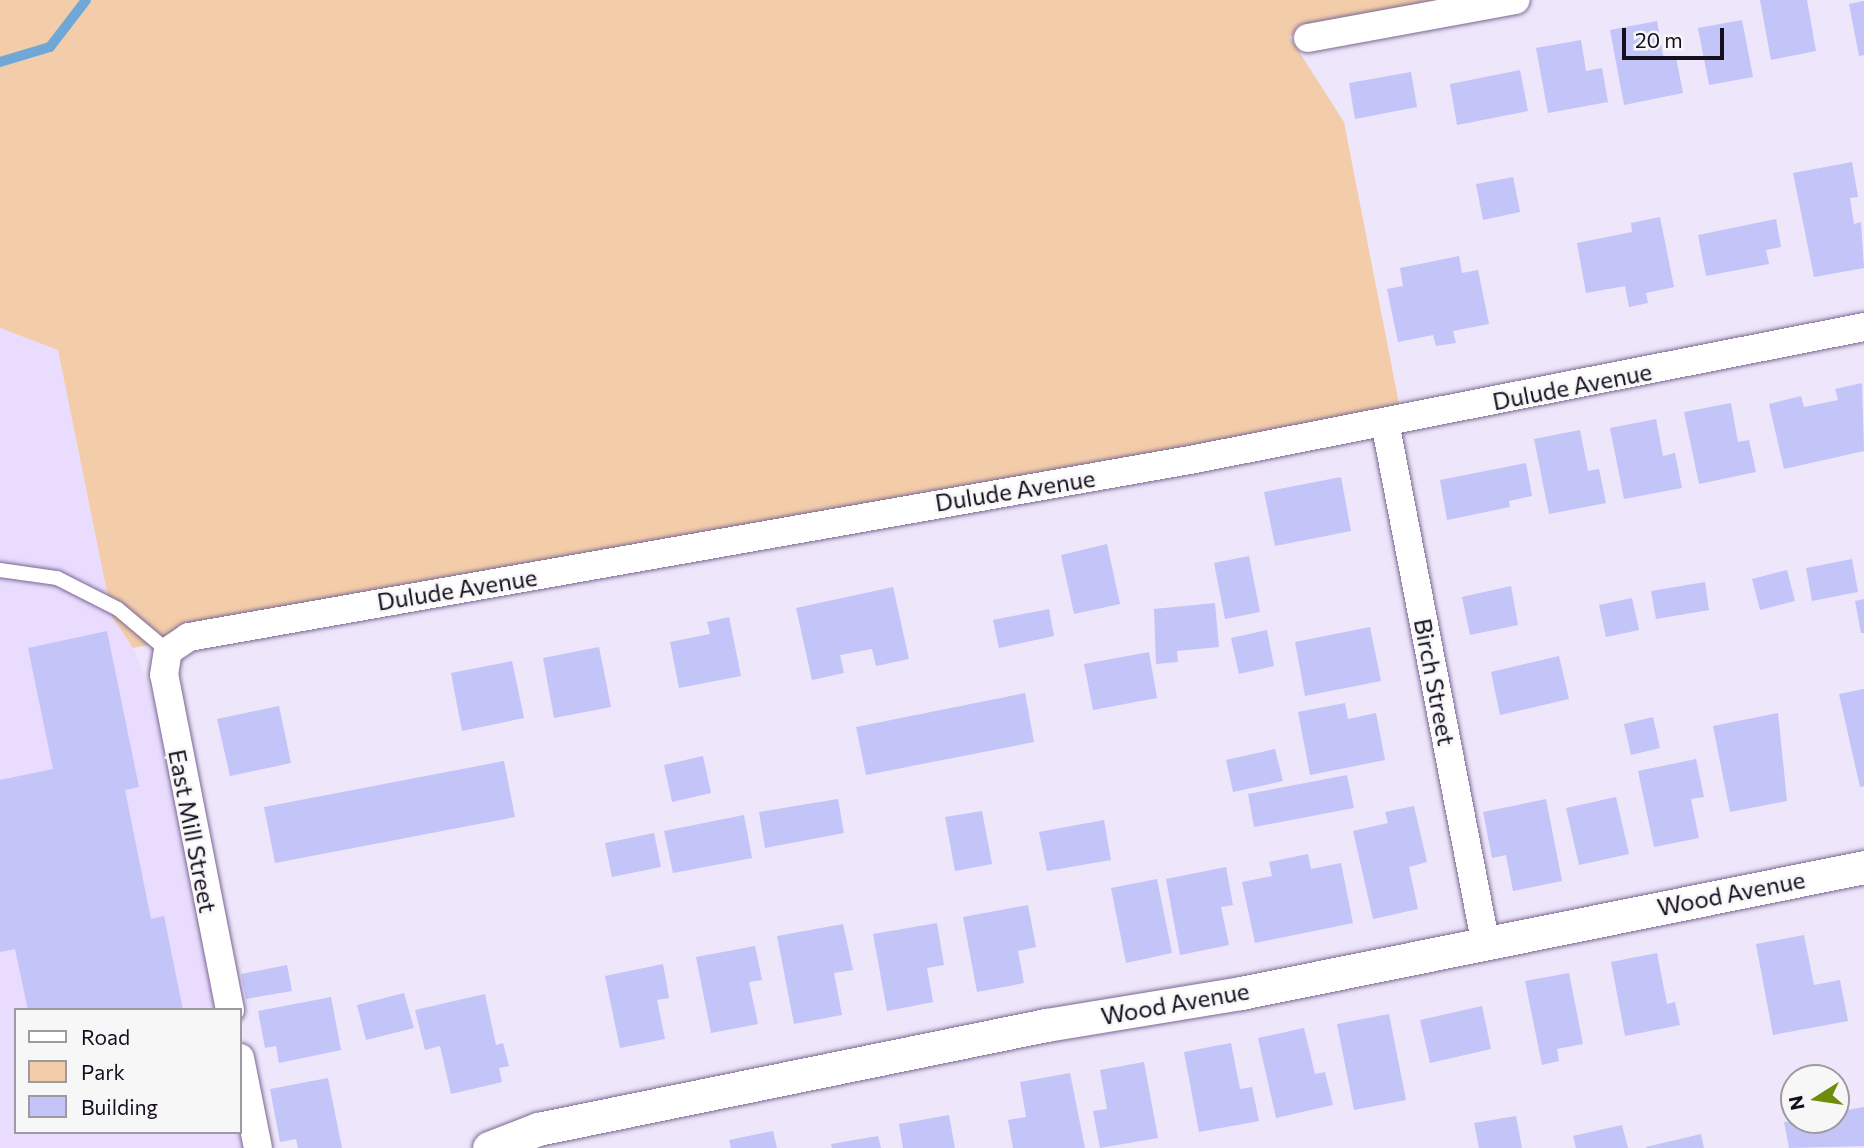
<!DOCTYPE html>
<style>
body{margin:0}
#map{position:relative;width:1864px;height:1148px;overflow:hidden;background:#eee6fa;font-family:Commissioner,sans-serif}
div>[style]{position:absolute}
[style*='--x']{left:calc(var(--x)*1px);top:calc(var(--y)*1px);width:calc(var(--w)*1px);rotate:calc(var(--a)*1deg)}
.built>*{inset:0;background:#eadcfe}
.green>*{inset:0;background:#f3cdaa}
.stream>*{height:10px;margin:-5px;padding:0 5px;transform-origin:5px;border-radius:5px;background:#6fa8d6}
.building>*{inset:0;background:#c3c4f8}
.roads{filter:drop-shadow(0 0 2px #7a6794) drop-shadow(0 0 2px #7a6794)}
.service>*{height:14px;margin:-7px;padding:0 7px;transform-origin:7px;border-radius:7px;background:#fff}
.minor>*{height:28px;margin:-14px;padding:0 14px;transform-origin:14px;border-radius:14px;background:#fff}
.tertiary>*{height:33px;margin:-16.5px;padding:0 16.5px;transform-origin:16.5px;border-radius:16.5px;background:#fff}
span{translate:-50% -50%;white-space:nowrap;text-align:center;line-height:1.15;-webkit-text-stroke:5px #f7f7f7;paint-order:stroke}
.street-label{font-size:24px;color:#150e1f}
.legend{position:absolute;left:14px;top:1008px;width:228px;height:126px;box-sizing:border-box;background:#f7f7f7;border:2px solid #9d9aa1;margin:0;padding:9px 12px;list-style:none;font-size:21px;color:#150e1f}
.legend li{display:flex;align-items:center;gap:14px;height:35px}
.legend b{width:35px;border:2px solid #9d9aa1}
.north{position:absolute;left:1780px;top:1064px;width:70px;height:70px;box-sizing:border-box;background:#f7f7f7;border:2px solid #9d9aa1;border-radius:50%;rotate:258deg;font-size:19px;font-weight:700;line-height:28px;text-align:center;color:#150e1f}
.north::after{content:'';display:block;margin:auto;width:24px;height:32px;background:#6e8c0b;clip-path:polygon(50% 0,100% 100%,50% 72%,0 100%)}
.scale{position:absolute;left:1622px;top:28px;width:102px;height:32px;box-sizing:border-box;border:4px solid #150e1f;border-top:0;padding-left:9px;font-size:21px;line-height:24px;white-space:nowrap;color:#150e1f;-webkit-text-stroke:5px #f7f7f7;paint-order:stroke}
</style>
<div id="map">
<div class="built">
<div style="clip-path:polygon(0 328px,58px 350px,112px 617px,133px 648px,168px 735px,224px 1010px,16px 1010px,16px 1132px,240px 1132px,240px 1089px,252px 1148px,0 1148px)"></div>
</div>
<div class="green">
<div style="clip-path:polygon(0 0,1516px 0,1289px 36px,1344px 122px,1400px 409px,133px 648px,112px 617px,58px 350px,0 328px)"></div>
</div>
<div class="stream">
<div style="--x:0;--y:62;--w:52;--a:-16.7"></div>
<div style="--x:50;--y:47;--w:59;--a:-52.5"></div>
</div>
<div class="building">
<div style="clip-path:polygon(1760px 0,1807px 0,1816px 51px,1771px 60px)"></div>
<div style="clip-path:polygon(1864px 1px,1864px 55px,1859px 56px,1849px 4px)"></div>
<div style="clip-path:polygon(1742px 20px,1753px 77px,1709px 85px,1698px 28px)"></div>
<div style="clip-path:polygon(1657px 21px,1664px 60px,1676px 57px,1683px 93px,1624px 105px,1610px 30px)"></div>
<div style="clip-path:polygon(1581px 40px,1586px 71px,1602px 68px,1608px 102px,1548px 113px,1536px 48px)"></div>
<div style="clip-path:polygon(1520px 70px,1528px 111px,1457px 125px,1450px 84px)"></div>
<div style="clip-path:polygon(1411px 72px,1417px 107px,1355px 119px,1349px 83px)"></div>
<div style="clip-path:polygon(1852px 162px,1858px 197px,1850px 198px,1854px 224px,1861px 222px,1864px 268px,1814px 277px,1793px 173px)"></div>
<div style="clip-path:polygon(1513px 177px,1520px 212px,1483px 220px,1476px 184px)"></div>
<div style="clip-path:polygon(1660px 217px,1674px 287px,1646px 293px,1648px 303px,1629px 307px,1625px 286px,1586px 293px,1577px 243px,1632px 232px,1631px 223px)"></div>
<div style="clip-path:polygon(1776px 219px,1781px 247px,1766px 250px,1769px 264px,1706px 276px,1698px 235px)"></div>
<div style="clip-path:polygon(1459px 256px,1462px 273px,1478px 270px,1489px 324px,1453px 331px,1456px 343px,1436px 346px,1433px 335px,1398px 342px,1387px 289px,1403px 286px,1400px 268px)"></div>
<div style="clip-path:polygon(1862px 383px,1864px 451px,1784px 469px,1769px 404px,1801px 396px,1804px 407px,1838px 400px,1835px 389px)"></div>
<div style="clip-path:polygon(1731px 403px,1738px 442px,1749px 440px,1756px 472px,1699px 484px,1684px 412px)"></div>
<div style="clip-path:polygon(1656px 419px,1663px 456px,1675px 453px,1682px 488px,1624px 499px,1610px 428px)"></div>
<div style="clip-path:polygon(1580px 430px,1588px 471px,1599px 469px,1606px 503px,1549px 514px,1534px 439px)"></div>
<div style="clip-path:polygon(1526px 463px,1532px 496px,1509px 501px,1510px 507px,1447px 520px,1440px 480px)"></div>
<div style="clip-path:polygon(1341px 477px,1351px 531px,1275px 546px,1264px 492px)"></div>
<div style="clip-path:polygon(1107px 544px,1120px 604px,1074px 614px,1061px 555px)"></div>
<div style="clip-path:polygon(1249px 556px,1260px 612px,1225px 619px,1214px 563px)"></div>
<div style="clip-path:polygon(1852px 559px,1858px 592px,1812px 601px,1806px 568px)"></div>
<div style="clip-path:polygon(1787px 570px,1795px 601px,1760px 610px,1752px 579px)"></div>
<div style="clip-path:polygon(1705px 582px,1709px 610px,1656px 619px,1651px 591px)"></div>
<div style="clip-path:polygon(1511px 586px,1518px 625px,1470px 635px,1462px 597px)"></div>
<div style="clip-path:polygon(893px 587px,909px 659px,876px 666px,872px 649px,840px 655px,844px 673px,812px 680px,796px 608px)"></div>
<div style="clip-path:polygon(1632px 598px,1639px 630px,1606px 637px,1599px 605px)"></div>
<div style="clip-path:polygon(1864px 599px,1864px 633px,1861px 633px,1855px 601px)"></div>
<div style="clip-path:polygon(1215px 603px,1219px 647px,1177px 651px,1178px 662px,1156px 664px,1154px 609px)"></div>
<div style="clip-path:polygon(1049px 609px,1054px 636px,999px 648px,993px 620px)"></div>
<div style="clip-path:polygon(729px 617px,741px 676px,679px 688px,670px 642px,710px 634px,707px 622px)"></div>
<div style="clip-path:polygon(1370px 627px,1381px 681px,1305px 696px,1295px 642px)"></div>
<div style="clip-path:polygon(1267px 630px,1274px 666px,1239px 674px,1231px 638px)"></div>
<div style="clip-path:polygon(107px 631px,139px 787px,125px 790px,151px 919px,164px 916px,183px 1010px,28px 1010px,15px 949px,0 952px,0 780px,53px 769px,28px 648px)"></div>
<div style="clip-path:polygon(599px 647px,611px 707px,554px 718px,543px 658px)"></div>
<div style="clip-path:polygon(1149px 652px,1157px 698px,1093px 710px,1084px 664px)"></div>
<div style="clip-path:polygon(1559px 656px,1569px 699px,1500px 715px,1491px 672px)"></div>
<div style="clip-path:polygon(512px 661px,524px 718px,462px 731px,451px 673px)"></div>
<div style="clip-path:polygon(1864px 689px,1864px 786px,1860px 787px,1839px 694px)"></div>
<div style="clip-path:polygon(1025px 693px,1034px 742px,866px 775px,856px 727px)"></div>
<div style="clip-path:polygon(1345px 703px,1348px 719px,1376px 713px,1385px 760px,1310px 775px,1298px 712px)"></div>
<div style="clip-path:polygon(279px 706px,291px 763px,230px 776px,217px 719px)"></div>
<div style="clip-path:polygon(1778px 713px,1787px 801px,1730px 812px,1713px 726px)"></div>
<div style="clip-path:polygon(1653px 717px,1660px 748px,1631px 755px,1624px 724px)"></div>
<div style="clip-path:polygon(1275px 749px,1283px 781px,1233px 792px,1226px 760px)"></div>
<div style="clip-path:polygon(703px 756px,711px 793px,672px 802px,664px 765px)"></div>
<div style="clip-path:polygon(1696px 759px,1704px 797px,1691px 799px,1699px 838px,1654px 847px,1638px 771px)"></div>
<div style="clip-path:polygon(504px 761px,515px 817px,275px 863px,264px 807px)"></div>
<div style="clip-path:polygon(1347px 775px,1354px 808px,1254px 827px,1248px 794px)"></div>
<div style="clip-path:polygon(1616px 797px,1629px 854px,1579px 865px,1566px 808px)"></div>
<div style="clip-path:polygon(838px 799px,844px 833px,765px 848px,759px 812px)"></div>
<div style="clip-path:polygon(1546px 799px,1562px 881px,1513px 891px,1506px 855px,1492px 858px,1483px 812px)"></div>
<div style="clip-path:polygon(1414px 806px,1427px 862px,1409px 867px,1418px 909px,1373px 919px,1353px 831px,1388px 823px,1385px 812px)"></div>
<div style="clip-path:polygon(982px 811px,992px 864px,955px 871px,945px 817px)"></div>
<div style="clip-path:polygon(744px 815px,752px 858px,673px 873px,664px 831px)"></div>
<div style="clip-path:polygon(1104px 820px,1111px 860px,1047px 871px,1039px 832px)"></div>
<div style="clip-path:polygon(654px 833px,661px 867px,612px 877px,605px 843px)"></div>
<div style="clip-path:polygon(1308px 854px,1311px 869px,1341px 863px,1353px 923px,1255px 943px,1242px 882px,1272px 876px,1269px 862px)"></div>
<div style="clip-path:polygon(1226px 867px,1233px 905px,1221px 907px,1229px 945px,1180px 955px,1166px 879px)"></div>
<div style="clip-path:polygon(1157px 879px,1172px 953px,1126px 963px,1111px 888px)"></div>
<div style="clip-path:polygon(1028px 905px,1036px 947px,1018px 951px,1024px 983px,977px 992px,963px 917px)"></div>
<div style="clip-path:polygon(937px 923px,944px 965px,927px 968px,933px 1002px,887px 1011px,873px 934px)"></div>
<div style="clip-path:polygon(843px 924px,853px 970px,834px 973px,842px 1015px,794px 1024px,777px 936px)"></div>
<div style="clip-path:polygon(1804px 935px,1814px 985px,1840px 980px,1848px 1021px,1773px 1035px,1756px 944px)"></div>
<div style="clip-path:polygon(755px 946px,762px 980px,749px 982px,758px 1024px,711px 1033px,696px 957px)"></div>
<div style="clip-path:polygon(1657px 953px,1667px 1004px,1675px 1002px,1680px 1025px,1625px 1036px,1611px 962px)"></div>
<div style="clip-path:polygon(663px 964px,669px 998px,657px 1000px,665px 1039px,620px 1048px,605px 976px)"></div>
<div style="clip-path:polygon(287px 965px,292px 991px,246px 999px,241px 974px)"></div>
<div style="clip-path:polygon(1569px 973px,1583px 1044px,1557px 1049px,1559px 1061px,1542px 1065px,1525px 981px)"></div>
<div style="clip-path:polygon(404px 993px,414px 1028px,366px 1040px,357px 1005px)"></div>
<div style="clip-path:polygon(485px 994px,496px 1045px,503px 1043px,509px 1066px,499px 1068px,502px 1082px,451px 1094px,440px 1046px,425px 1050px,415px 1010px)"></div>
<div style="clip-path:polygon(331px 997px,341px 1050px,279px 1063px,276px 1046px,265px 1048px,258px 1011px)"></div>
<div style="clip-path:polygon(1482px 1006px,1491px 1049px,1430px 1063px,1420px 1020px)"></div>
<div style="clip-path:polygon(1389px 1014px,1406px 1100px,1354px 1110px,1337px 1024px)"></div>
<div style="clip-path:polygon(1304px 1028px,1315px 1074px,1325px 1072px,1333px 1105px,1276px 1118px,1258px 1038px)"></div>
<div style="clip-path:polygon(1231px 1043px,1240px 1089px,1252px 1087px,1259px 1121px,1199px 1132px,1184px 1052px)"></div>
<div style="clip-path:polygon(1144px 1062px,1158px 1138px,1100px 1148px,1093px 1111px,1107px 1109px,1100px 1070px)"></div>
<div style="clip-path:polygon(1070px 1073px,1085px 1148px,1013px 1148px,1008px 1120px,1026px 1117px,1020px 1082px)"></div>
<div style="clip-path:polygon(328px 1078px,342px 1148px,298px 1148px,296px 1139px,280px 1142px,270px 1089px)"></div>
<div style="clip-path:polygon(1864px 1107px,1864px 1146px,1789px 1148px,1784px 1122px,1836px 1120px,1836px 1112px)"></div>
<div style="clip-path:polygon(949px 1115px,955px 1148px,903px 1148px,899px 1124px)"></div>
<div style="clip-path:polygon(1516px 1116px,1522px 1148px,1479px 1148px,1474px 1123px)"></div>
<div style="clip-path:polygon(1622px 1125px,1628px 1148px,1576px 1148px,1573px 1136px)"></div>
<div style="clip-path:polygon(773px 1131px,777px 1148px,731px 1148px,729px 1140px)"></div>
<div style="clip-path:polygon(1701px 1134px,1704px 1148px,1646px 1148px,1646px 1147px)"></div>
<div style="clip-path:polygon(878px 1136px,881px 1148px,832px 1148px,831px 1144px)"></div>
</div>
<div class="roads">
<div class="service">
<div style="--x:0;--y:570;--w:58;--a:8"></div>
<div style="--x:57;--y:578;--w:68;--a:26.9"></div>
<div style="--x:118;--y:609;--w:65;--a:40"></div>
</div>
<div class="minor">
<div style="--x:1308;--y:38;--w:211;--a:-10.4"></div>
<div style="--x:1385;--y:422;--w:529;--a:79.09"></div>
<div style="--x:230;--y:1010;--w:341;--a:-101.1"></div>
<div style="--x:164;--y:675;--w:24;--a:-81"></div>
<div style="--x:168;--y:651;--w:25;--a:-34"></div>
<div style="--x:189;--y:637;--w:1022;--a:-10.03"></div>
<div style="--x:1195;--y:459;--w:682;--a:-11.16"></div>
<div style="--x:240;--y:1058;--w:92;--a:78.7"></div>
</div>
<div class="tertiary">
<div style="--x:489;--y:1148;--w:53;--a:-21.2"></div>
<div style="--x:538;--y:1129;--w:519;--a:-11.57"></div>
<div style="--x:1046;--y:1025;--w:198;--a:-9.3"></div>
<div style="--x:1241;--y:993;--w:636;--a:-11.43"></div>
</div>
</div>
<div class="street-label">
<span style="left:1572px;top:386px;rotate:-11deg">Dulude Avenue</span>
<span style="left:1015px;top:490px;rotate:-9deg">Dulude Avenue</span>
<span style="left:457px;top:589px;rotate:-9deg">Dulude Avenue</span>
<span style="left:1435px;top:682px;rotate:79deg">Birch Street</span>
<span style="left:193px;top:831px;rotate:79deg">East Mill Street</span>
<span style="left:1731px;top:893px;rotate:-11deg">Wood Avenue</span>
<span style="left:1175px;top:1003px;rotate:-10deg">Wood Avenue</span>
</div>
<ul class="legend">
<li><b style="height:9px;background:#fff"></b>Road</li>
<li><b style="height:19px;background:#f3cdaa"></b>Park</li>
<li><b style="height:19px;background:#c3c4f8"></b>Building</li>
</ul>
<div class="north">N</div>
<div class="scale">20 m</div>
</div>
